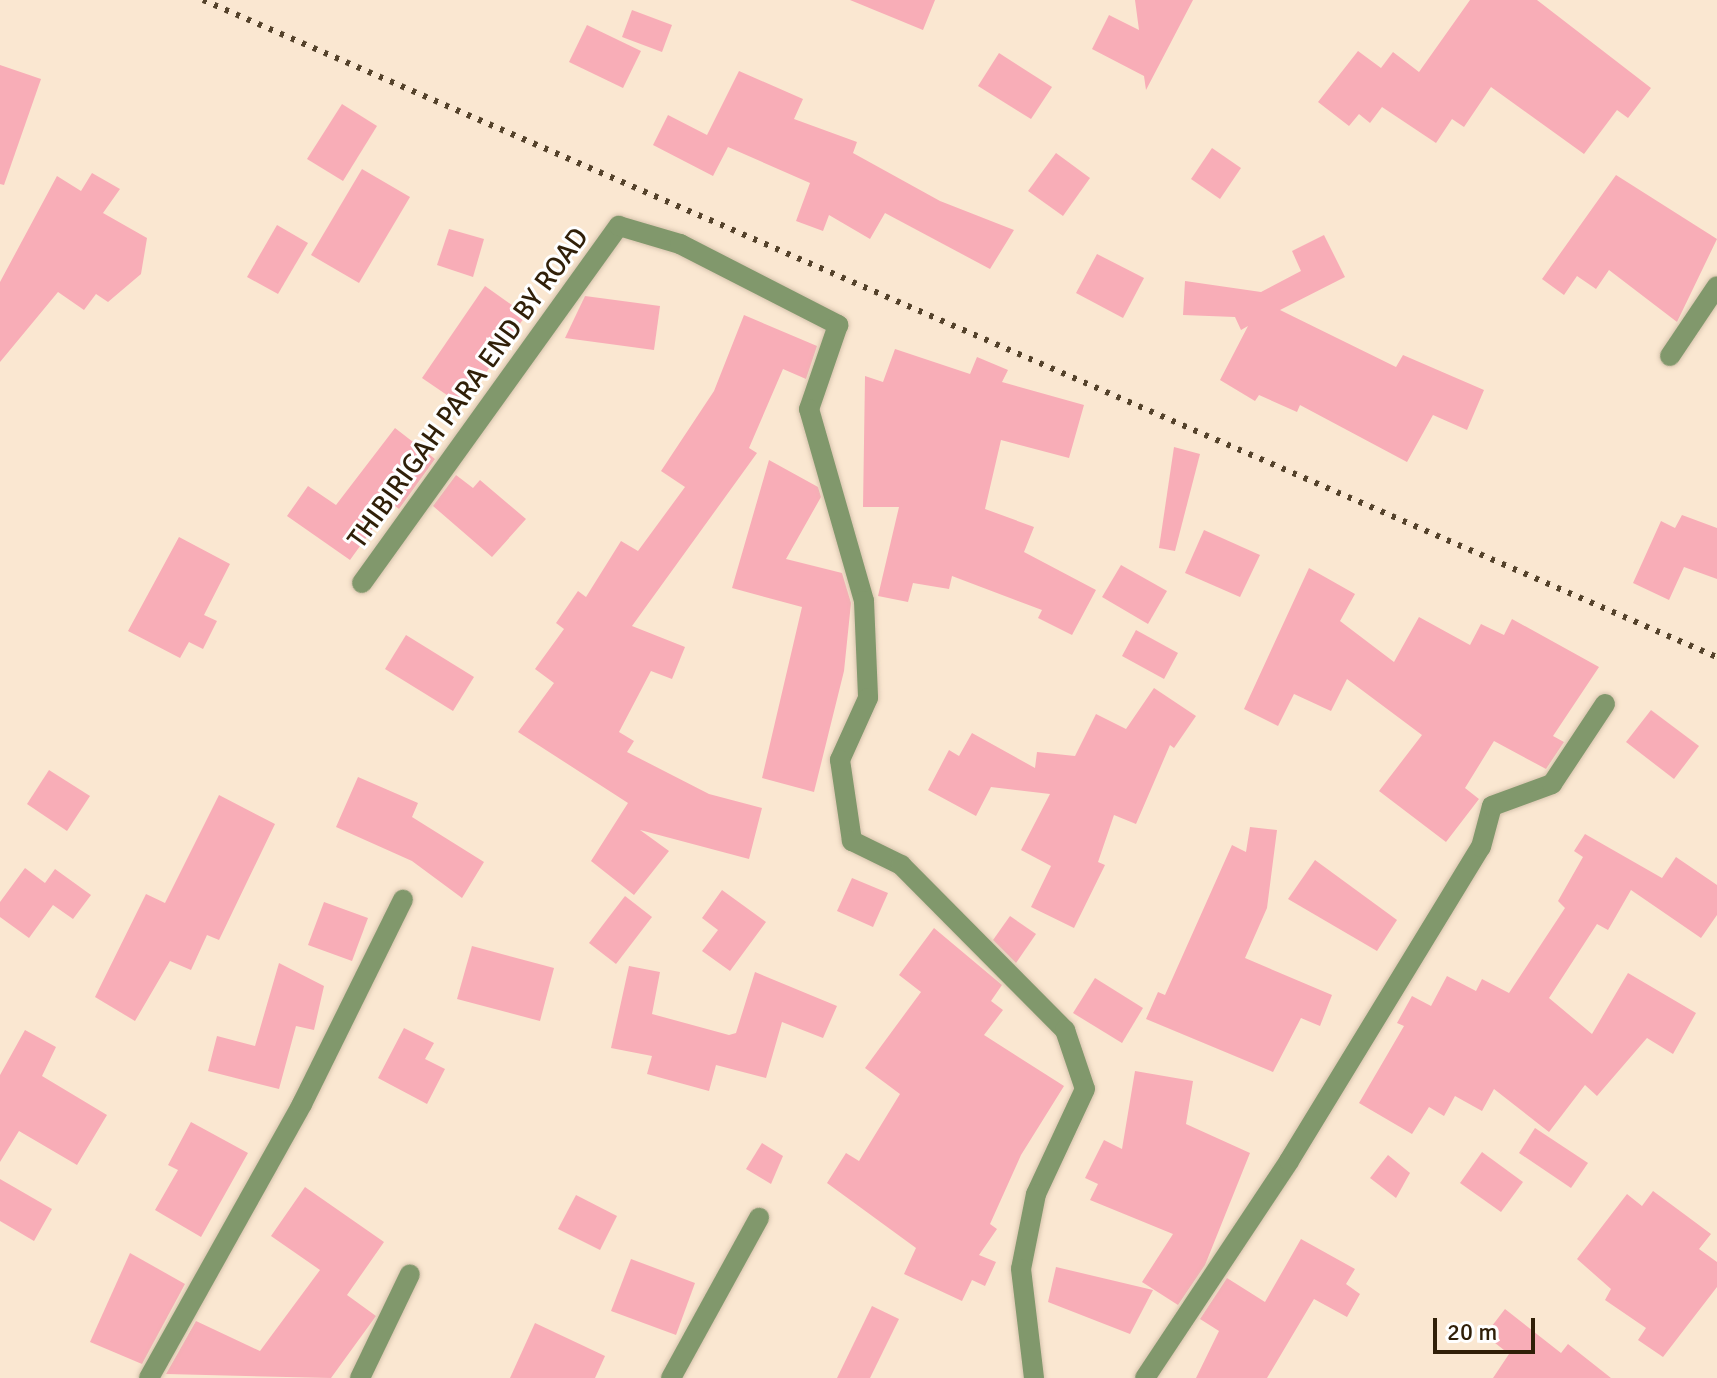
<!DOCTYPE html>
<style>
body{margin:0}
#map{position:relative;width:1717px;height:1378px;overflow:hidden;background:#fae7d1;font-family:Signika,sans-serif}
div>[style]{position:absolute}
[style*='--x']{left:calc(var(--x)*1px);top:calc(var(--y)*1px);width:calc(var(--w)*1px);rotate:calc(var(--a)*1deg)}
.building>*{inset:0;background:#f8adb7}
.roads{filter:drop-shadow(0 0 2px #d6c3ad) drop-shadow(0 0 2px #d6c3ad)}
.minor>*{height:20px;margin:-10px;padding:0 10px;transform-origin:10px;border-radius:10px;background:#81986c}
.rail>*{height:6px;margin-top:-3px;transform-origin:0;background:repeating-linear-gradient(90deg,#54422b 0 4px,transparent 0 12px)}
span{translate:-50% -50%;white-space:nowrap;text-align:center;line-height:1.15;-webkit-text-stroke:6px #fff;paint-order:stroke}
.street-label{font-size:28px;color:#301f08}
.scale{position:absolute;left:1433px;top:1318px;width:102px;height:36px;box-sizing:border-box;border:4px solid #301f08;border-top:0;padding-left:10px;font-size:24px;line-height:28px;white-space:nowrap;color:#301f08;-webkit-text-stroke:6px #fff;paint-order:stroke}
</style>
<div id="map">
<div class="building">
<div style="clip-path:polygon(850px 0,935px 0,923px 30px)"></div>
<div style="clip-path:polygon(1135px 0,1193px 0,1146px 90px,1144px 76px,1092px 49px,1109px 15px,1139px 30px)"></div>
<div style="clip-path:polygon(1470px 0,1537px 0,1651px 88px,1628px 118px,1617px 110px,1584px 154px,1491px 87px,1464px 127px,1452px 119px,1436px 143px,1382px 107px,1370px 123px,1359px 114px,1349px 126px,1318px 102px,1358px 51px,1381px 68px,1393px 52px,1419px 72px)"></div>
<div style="clip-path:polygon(632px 10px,672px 25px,662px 52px,622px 37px)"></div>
<div style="clip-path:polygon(587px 25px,641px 51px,623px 88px,569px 62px)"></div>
<div style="clip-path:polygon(999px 53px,1052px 87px,1031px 119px,978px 86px)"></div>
<div style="clip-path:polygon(0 65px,41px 79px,4px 185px,0 184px)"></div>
<div style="clip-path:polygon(739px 71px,803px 99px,794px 119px,857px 142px,853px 153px,940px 201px,1014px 230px,990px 269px,885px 213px,870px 239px,829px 215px,823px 231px,796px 221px,810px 183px,728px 147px,713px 176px,653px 145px,668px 115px,707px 135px)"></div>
<div style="clip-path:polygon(342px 104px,377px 126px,343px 181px,307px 159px)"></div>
<div style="clip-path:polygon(1212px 148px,1241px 168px,1220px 199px,1191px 179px)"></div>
<div style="clip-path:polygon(1056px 153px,1090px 178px,1063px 216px,1028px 191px)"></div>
<div style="clip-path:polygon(362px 169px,410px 197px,359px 283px,311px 255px)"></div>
<div style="clip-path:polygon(92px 173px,120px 189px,103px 213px,147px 238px,141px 274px,108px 302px,96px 294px,84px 310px,58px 292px,0 362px,0 282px,57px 176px,81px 191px)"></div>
<div style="clip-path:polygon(1616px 175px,1717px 239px,1677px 322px,1609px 270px,1596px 289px,1577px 276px,1564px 295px,1542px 279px)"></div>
<div style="clip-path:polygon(277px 225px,308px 243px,278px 294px,247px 277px)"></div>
<div style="clip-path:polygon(449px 229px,484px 239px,473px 277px,437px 265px)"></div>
<div style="clip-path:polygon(1324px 235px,1345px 277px,1280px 310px,1396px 367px,1403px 355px,1484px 390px,1467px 430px,1433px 415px,1407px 462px,1300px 405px,1297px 412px,1259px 395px,1255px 401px,1220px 380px,1248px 326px,1241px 330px,1235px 317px,1183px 315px,1185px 281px,1261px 292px,1301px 271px,1292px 251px)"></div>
<div style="clip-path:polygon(1097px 254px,1144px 278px,1123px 318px,1076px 293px)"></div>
<div style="clip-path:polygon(485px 286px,526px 315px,463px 406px,422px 378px)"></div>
<div style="clip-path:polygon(585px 296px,660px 306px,654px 350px,565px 338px)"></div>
<div style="clip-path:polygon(744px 315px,817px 346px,806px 379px,783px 369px,749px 448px,757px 453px,632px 626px,685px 647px,672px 679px,651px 671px,619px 732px,634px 741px,627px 752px,709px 794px,762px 808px,749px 859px,640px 830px,669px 851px,634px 895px,591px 861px,628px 803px,518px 732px,554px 683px,535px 669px,564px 629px,556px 623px,578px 591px,586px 597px,621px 541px,638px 551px,685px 487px,661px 471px,714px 391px)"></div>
<div style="clip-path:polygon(895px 349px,970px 374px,977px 357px,1008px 370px,1002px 382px,1084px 405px,1069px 458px,1001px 440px,985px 509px,1034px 527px,1024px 552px,1096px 590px,1072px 635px,1038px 618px,1042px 610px,952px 576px,949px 589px,913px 583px,908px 602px,878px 596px,899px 507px,863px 507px,865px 376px,883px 382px)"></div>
<div style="clip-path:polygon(395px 428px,435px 459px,399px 509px,391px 503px,350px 560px,287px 516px,308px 486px,336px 505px)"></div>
<div style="clip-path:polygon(1174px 447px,1200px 454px,1175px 551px,1159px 548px)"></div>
<div style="clip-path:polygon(769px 460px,818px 487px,821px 497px,786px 559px,842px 573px,851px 603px,844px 671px,814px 792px,762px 778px,802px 607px,732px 588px)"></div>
<div style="clip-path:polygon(456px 475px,473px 488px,480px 480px,526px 519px,492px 557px,433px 506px)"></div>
<div style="clip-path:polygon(1682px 515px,1717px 528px,1717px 579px,1684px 567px,1669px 600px,1633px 583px,1661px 521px,1675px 528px)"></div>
<div style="clip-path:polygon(1204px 530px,1260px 555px,1240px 597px,1185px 573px)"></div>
<div style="clip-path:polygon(179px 537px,230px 564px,204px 615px,217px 621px,203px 649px,189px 642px,180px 658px,128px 631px)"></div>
<div style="clip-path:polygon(1121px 565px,1167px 591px,1148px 624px,1102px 597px)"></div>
<div style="clip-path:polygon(1309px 568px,1355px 594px,1340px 621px,1394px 662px,1419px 617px,1470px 645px,1481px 624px,1504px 635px,1512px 619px,1599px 667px,1553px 736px,1564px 742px,1546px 769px,1494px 741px,1465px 788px,1479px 799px,1446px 842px,1379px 791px,1422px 735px,1347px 679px,1331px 711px,1294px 694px,1278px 726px,1244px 709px)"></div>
<div style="clip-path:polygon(1136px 630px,1178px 653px,1164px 679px,1122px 656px)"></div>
<div style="clip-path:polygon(406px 635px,474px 677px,453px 711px,385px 669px)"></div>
<div style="clip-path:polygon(1154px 688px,1196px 716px,1174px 748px,1170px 745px,1136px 824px,1114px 815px,1098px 862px,1105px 865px,1074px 928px,1031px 907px,1051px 866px,1021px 850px,1050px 794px,991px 787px,976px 816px,928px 790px,949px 750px,959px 756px,972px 733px,1035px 768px,1037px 752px,1075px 756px,1096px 714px,1126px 729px)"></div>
<div style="clip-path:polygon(1651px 710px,1699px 746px,1674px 779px,1626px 742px)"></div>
<div style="clip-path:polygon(49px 770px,90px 796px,67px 831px,27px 804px)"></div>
<div style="clip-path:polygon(358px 777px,418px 803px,412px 817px,484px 862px,462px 898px,412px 861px,336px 827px)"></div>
<div style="clip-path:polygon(219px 795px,275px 824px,219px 940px,207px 935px,191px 970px,170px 961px,135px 1021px,95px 997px,146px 894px,165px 903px)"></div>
<div style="clip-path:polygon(1250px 827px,1277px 830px,1267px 908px,1245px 958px,1332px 995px,1320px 1026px,1301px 1018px,1273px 1072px,1146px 1019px,1158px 992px,1165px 995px,1232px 845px,1246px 852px)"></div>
<div style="clip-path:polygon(1585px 834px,1662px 878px,1676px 857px,1717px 885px,1717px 915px,1701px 938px,1631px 890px,1608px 930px,1597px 924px,1549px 998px,1592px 1034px,1628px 973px,1696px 1013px,1673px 1054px,1647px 1038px,1597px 1096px,1585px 1085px,1549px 1132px,1494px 1089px,1482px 1111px,1455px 1096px,1444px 1116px,1429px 1107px,1412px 1134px,1359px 1103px,1404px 1026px,1397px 1023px,1412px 996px,1431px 1006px,1447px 976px,1476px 991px,1482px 979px,1509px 993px,1565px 908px,1558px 901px,1583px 857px,1574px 851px)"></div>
<div style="clip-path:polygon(1315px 860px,1397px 920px,1377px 951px,1288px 899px)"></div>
<div style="clip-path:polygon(25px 868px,45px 883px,55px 869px,91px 895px,73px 919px,53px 905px,29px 938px,0 917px,0 902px)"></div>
<div style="clip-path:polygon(852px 878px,888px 893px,873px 927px,837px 911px)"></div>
<div style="clip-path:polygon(722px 890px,766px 922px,730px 971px,702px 951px,718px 930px,702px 918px)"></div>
<div style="clip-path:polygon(625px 896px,652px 917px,616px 964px,589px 943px)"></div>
<div style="clip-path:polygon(324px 902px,368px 918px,352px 961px,308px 945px)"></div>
<div style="clip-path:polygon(1010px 916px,1036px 934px,1016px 963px,993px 940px)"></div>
<div style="clip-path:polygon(934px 928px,1002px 985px,991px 1001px,1003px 1010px,984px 1035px,1064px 1086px,1021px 1155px,990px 1224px,997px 1229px,979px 1255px,996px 1262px,985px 1286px,972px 1280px,962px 1301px,904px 1274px,916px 1248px,827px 1183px,846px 1153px,859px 1161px,900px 1094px,865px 1068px,921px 992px,899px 975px)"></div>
<div style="clip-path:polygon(472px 946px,554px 968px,540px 1021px,457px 999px)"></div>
<div style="clip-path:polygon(279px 963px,324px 986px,314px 1030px,296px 1026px,279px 1089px,208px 1071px,217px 1036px,255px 1046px)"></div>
<div style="clip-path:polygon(629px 966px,660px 972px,652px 1014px,729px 1035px,736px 1033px,755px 972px,837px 1006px,823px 1038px,782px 1022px,766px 1078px,716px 1065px,709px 1091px,647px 1074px,652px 1056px,611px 1048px)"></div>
<div style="clip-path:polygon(1095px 978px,1143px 1008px,1122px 1043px,1073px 1013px)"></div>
<div style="clip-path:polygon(404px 1028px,434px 1043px,425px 1059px,445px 1069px,427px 1104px,378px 1078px)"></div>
<div style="clip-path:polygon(25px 1030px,56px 1047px,42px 1076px,107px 1115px,77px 1165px,19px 1131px,0 1162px,0 1075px)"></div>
<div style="clip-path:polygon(1135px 1071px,1193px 1081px,1186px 1124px,1250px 1153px,1205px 1265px,1178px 1305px,1142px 1282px,1173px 1234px,1090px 1200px,1098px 1184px,1085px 1178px,1104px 1140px,1122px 1149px)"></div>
<div style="clip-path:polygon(191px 1122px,248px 1153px,201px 1237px,155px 1210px,178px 1170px,168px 1165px)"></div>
<div style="clip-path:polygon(1535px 1128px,1588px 1163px,1571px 1188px,1519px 1153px)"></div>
<div style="clip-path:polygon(762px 1143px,783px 1156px,771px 1184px,746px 1169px)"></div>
<div style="clip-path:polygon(1482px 1152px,1523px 1182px,1501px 1212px,1460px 1183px)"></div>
<div style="clip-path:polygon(1388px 1155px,1410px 1173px,1396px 1198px,1370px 1178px)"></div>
<div style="clip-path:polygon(0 1179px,52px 1209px,34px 1241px,0 1221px)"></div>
<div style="clip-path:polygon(305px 1187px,384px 1242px,347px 1295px,376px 1316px,331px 1378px,166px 1374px,196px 1321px,260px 1351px,320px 1270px,271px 1236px)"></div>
<div style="clip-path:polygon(1653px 1191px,1711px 1234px,1699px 1249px,1717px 1262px,1717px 1287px,1663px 1357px,1638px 1340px,1646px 1328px,1605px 1300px,1611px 1289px,1577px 1259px,1627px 1194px,1642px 1206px)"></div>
<div style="clip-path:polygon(576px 1195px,617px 1216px,600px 1250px,558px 1229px)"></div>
<div style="clip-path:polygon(1301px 1239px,1355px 1269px,1346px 1284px,1360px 1294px,1347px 1317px,1314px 1299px,1267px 1378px,1196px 1378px,1219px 1331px,1200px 1319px,1227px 1278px,1265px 1302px)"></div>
<div style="clip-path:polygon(130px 1253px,185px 1284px,142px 1364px,90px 1342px)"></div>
<div style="clip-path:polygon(631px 1259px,695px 1283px,676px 1335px,611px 1311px)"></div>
<div style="clip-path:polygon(1056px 1267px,1153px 1290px,1130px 1334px,1048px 1302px)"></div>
<div style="clip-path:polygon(872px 1306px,899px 1319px,870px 1378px,837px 1378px)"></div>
<div style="clip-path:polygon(1505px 1309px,1561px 1353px,1568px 1344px,1611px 1378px,1493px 1378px,1509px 1354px,1485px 1335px)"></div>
<div style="clip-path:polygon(535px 1323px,605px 1356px,595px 1378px,510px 1378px)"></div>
</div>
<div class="roads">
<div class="minor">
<div style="--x:1670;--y:356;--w:84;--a:-56.1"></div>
<div style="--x:362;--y:583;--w:440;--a:-54.3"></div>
<div style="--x:619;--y:226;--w:64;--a:16.4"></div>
<div style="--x:680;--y:244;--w:178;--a:27.1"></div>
<div style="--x:838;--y:325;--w:89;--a:109"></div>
<div style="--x:809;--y:409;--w:200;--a:74"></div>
<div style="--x:864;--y:601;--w:97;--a:87.6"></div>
<div style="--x:868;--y:698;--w:68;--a:114.3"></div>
<div style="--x:840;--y:760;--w:82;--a:81.6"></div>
<div style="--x:852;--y:841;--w:55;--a:26.1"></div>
<div style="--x:901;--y:865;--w:233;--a:45.2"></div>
<div style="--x:1065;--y:1030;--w:62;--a:71.3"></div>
<div style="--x:1085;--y:1089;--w:116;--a:115"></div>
<div style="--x:1036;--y:1194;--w:76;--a:101.3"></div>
<div style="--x:1021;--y:1269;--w:110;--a:83.2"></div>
<div style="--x:149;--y:1378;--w:314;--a:-60.8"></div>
<div style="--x:302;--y:1104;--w:228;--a:-63.7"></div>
<div style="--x:360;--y:1378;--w:115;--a:-64.3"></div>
<div style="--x:671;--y:1378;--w:183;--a:-61.2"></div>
<div style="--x:1145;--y:1378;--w:260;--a:-56.4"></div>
<div style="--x:1289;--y:1161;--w:368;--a:-58.6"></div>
<div style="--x:1481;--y:847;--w:42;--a:-75"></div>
<div style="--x:1492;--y:806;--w:64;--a:-20.1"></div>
<div style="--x:1552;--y:784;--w:96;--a:-56.5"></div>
</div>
</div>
<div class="rail">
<div style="--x:203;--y:0;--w:1650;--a:23.46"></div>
</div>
<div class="street-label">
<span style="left:468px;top:388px;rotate:-54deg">THIBIRIGAH PARA END BY ROAD</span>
</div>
<div class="scale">20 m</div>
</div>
